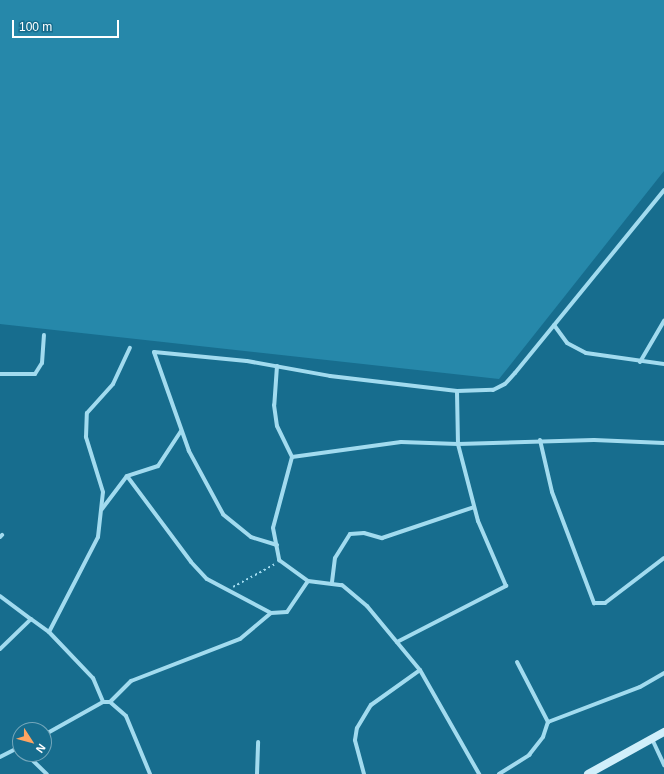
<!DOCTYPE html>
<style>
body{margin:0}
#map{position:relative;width:664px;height:774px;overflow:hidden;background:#176d8e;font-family:Helvetica,sans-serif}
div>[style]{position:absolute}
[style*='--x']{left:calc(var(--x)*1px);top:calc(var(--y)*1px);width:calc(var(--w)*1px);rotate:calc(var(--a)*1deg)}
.green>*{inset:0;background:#2688aa}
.path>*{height:1.5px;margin-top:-0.75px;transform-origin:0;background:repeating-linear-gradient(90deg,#a2dbef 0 2px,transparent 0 5px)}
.street>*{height:4px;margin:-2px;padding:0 2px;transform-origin:2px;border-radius:2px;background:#a2dbef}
.secondary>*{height:8px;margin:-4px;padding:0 4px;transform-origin:4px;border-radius:4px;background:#d0effb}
span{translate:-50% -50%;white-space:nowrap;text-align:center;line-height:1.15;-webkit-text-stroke:4px #176d8e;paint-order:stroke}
.north{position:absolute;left:12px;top:722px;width:40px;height:40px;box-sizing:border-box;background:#176d8e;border:1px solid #74a7bb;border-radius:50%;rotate:126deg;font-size:11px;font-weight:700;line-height:16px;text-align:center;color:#fff}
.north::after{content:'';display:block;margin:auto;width:14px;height:18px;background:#ffa461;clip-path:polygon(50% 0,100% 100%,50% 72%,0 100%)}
.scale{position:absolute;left:12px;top:20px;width:107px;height:18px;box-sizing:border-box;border:2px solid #fff;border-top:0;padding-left:5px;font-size:12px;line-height:14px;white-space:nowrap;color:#fff;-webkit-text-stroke:3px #176d8e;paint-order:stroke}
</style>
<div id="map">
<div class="green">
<div style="clip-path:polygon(0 0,664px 0,664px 171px,499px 379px,0 324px)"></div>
</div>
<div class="path">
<div style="--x:233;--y:587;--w:48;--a:-28.7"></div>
</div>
<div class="street">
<div style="--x:554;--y:325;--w:22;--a:54"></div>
<div style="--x:567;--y:343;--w:21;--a:28"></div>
<div style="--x:586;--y:353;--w:79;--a:8"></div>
<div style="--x:640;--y:362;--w:48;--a:-59.7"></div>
<div style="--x:277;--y:366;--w:39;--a:94"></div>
<div style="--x:274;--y:405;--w:21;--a:82"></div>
<div style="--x:277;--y:426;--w:34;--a:64"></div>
<div style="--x:292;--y:457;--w:73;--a:105"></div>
<div style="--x:273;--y:528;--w:33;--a:79"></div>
<div style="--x:279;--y:560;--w:36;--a:36"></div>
<div style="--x:308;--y:581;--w:34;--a:7"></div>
<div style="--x:342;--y:585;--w:33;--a:40"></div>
<div style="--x:367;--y:606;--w:83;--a:50.4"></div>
<div style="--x:420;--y:670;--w:120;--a:60.4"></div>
<div style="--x:0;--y:374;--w:35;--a:0"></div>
<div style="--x:35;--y:374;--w:13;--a:-58"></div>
<div style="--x:42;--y:363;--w:28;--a:-86"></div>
<div style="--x:181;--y:431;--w:42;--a:123.3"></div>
<div style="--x:158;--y:466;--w:33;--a:162"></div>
<div style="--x:127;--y:476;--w:107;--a:53.3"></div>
<div style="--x:191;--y:562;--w:23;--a:47"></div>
<div style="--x:207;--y:579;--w:72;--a:28"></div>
<div style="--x:271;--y:613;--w:16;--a:-4"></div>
<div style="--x:287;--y:612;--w:37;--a:-56"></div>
<div style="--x:540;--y:440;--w:53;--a:77"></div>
<div style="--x:552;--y:492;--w:119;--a:69.3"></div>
<div style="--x:594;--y:603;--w:11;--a:0"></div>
<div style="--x:605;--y:603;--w:74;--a:-37.3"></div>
<div style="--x:292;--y:457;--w:110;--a:-7.8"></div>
<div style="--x:401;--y:442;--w:57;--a:2"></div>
<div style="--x:458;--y:444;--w:136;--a:-1.7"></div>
<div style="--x:594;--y:440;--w:70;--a:2.5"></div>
<div style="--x:102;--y:509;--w:41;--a:-52.9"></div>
<div style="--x:0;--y:537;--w:3;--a:-45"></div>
<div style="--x:277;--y:545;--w:27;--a:-163"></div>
<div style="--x:251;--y:537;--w:36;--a:-141"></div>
<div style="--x:223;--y:514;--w:72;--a:-118.4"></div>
<div style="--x:189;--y:451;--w:105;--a:-109.5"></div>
<div style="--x:154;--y:352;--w:93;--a:5.5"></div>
<div style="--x:247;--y:361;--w:84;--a:10.2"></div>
<div style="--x:330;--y:376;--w:128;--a:6.7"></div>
<div style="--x:457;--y:391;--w:36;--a:-2"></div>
<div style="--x:493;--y:390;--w:13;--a:-27"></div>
<div style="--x:505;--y:384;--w:15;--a:-48"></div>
<div style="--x:515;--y:373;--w:236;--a:-50.8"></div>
<div style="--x:332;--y:582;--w:24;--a:-83"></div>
<div style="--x:335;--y:558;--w:28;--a:-58"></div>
<div style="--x:350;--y:534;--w:14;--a:-4"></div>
<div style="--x:364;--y:533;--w:19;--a:16"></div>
<div style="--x:382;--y:538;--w:97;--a:-18.6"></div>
<div style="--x:0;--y:596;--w:39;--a:37"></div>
<div style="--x:49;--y:632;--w:64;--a:46.3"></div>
<div style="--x:93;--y:678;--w:26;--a:67"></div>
<div style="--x:103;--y:702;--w:7;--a:0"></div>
<div style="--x:110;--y:702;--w:21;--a:41"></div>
<div style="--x:126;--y:716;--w:63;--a:67.5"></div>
<div style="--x:397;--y:642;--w:123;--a:-27.2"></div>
<div style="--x:506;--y:586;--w:71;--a:-113.3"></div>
<div style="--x:478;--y:521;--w:80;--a:-104.6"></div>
<div style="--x:458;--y:444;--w:53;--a:-91.1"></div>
<div style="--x:0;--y:649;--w:43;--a:-44.1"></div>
<div style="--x:31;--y:619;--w:22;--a:36"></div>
<div style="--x:49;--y:632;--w:107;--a:-62.7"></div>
<div style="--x:98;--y:537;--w:45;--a:-83.7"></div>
<div style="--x:103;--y:492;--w:58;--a:-107.2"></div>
<div style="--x:86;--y:437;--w:24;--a:-88"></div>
<div style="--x:87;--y:413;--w:39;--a:-48"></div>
<div style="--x:113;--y:384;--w:40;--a:-65"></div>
<div style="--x:517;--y:662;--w:68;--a:62.7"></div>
<div style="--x:110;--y:702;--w:30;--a:-45"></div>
<div style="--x:131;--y:681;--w:117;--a:-21.1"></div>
<div style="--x:240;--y:639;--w:40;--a:-40"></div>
<div style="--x:44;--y:735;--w:68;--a:-29.2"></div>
<div style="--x:652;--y:739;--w:29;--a:65"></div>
<div style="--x:26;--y:754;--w:29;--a:44"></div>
<div style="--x:0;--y:757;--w:22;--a:-27"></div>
<div style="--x:257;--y:774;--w:32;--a:-88"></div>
<div style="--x:364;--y:774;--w:35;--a:-105"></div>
<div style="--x:355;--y:740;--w:12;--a:-81"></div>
<div style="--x:357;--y:728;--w:27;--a:-59"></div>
<div style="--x:371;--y:705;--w:60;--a:-35.5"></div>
<div style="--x:499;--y:774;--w:36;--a:-32"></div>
<div style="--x:529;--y:755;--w:23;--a:-52"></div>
<div style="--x:543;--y:737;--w:16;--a:-72"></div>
<div style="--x:548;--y:722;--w:98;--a:-20.8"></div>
<div style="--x:640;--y:687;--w:28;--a:-30"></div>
</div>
<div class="secondary">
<div style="--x:588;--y:774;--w:87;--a:-28.9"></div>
</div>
<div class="north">N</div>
<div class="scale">100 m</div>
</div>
